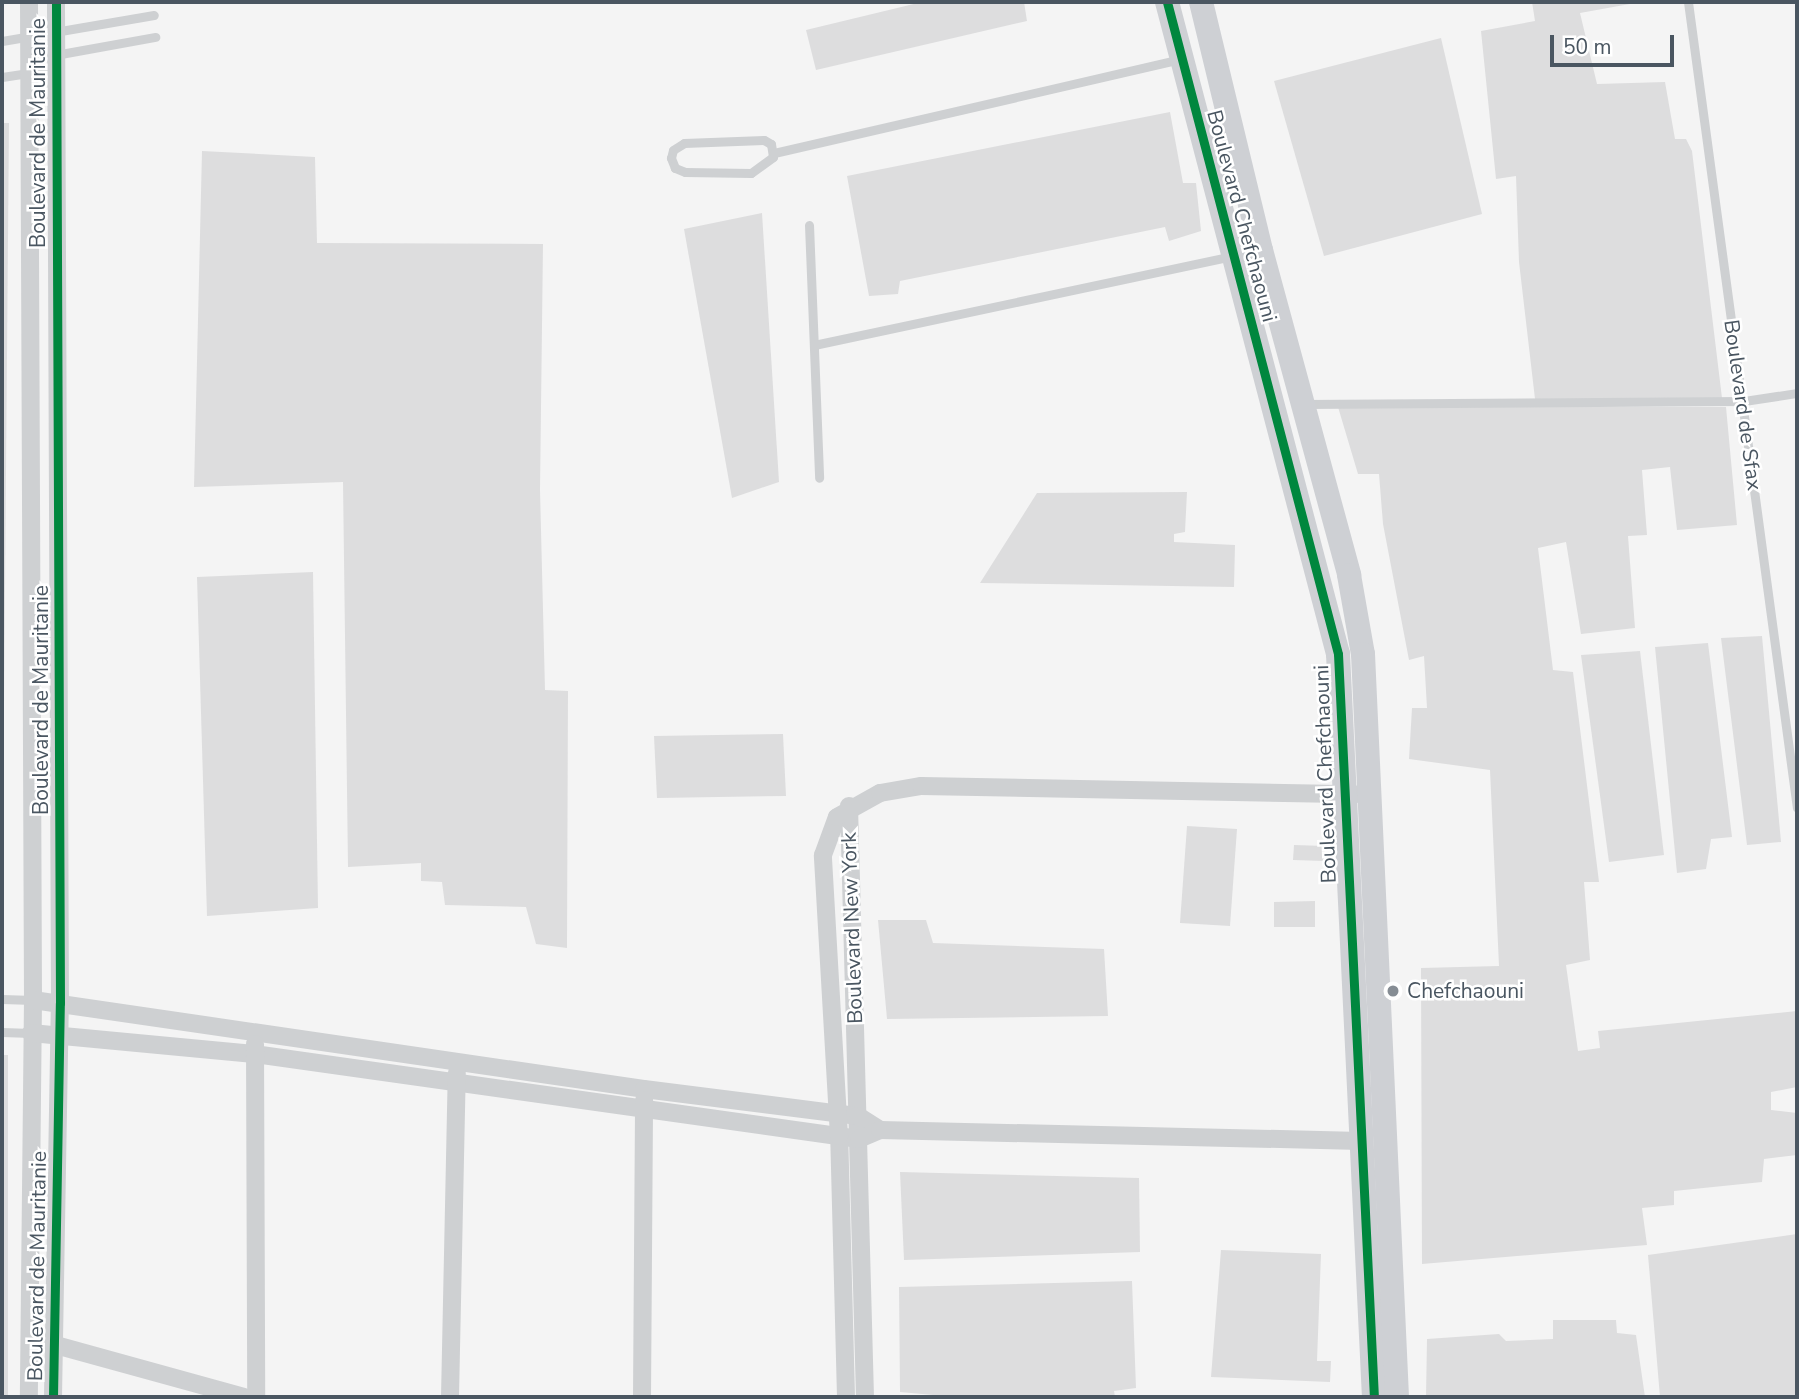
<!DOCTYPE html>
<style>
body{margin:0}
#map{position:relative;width:1799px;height:1399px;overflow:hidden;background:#f4f4f4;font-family:"Nunito Sans",sans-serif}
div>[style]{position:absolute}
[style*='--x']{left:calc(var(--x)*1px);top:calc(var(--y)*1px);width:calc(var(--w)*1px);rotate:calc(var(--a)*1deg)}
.building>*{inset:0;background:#ddddde}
.lane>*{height:9px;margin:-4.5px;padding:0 4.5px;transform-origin:4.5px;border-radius:4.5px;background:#ced0d2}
.street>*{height:18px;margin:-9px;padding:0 9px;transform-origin:9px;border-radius:9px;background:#ced0d2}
.secondary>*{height:24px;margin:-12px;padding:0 12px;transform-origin:12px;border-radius:12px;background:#ced0d4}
.cycleway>*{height:9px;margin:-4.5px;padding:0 4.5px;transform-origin:4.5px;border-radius:4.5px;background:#00873e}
.dots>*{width:19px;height:19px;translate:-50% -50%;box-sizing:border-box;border:4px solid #fff;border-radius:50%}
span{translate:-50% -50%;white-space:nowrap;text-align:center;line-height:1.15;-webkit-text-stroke:5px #fff;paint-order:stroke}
.street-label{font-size:21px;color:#4a5661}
.poi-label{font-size:21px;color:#4a5661}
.left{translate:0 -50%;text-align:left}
.frame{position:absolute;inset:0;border:4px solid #4a5661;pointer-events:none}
.scale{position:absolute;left:1550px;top:35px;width:124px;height:32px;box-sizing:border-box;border:4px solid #4a5661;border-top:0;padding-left:9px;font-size:21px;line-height:24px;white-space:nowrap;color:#4a5661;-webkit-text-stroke:5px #fff;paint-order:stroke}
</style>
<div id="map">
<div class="building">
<div style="clip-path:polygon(922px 2px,1024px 2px,1027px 21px,816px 70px,806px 30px)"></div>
<div style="clip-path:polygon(1532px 2px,1641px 2px,1580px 13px,1597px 84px,1665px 82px,1675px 139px,1686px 139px,1692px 151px,1722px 398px,1535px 399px,1519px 262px,1516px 176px,1496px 179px,1481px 31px,1535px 21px)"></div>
<div style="clip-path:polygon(1441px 38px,1482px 214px,1324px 256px,1274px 81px)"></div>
<div style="clip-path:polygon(1170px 112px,1183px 183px,1196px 183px,1201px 231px,1169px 241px,1165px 227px,900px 281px,898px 294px,869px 296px,847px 176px)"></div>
<div style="clip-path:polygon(2px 123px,9px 123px,4px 705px,2px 705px)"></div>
<div style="clip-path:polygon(202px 151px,315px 157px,317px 243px,543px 244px,540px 490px,545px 690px,568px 691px,567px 948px,536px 944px,526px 907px,445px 905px,442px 882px,421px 881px,421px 863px,348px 867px,343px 482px,194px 487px)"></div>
<div style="clip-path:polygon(762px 213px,779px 482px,732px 498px,684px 229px)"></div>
<div style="clip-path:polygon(1338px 407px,1726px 407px,1737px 525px,1677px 530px,1670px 467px,1642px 470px,1647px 535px,1628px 536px,1635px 628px,1581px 634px,1566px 542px,1538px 548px,1553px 670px,1573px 672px,1599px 882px,1584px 882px,1590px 960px,1566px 965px,1578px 1051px,1600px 1048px,1598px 1031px,1797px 1011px,1797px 1087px,1771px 1092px,1771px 1110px,1797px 1113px,1797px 1155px,1764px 1159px,1762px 1182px,1674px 1191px,1674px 1205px,1642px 1208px,1647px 1245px,1422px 1264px,1421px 968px,1499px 966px,1490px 770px,1409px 759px,1412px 708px,1427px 708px,1424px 656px,1409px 660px,1383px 524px,1379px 474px,1358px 474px)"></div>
<div style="clip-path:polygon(1187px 492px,1185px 532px,1174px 534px,1174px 542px,1235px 545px,1234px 587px,980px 583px,1037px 493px)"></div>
<div style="clip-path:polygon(313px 572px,318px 908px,207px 916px,197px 577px)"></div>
<div style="clip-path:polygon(1762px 636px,1781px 842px,1747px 845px,1721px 638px)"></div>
<div style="clip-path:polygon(1708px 643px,1732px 837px,1711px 839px,1706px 869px,1677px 873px,1655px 647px)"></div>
<div style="clip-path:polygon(1640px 651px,1664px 855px,1609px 862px,1581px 655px)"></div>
<div style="clip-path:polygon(783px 734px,786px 796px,657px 798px,654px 736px)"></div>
<div style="clip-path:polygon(1187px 826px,1237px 829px,1230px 926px,1180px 923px)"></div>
<div style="clip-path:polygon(1294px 845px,1325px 846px,1324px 861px,1293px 860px)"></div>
<div style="clip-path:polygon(1315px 901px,1315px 927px,1274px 927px,1274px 902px)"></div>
<div style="clip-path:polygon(878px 920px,926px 920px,933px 943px,1104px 949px,1108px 1016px,887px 1019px)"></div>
<div style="clip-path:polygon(2px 1055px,8px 1055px,8px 1397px,2px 1397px)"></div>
<div style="clip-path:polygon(900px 1172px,1139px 1178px,1140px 1252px,904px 1260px)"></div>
<div style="clip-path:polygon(1797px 1234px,1797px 1397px,1660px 1397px,1648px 1255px)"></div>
<div style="clip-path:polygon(1221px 1250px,1321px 1254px,1317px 1361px,1331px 1361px,1330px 1382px,1211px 1377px)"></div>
<div style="clip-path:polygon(1132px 1281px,1136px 1388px,1114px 1391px,1115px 1397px,955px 1397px,900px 1392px,899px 1287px)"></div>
<div style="clip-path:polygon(1553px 1320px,1616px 1320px,1617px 1333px,1636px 1335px,1645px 1397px,1426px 1397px,1427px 1339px,1499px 1334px,1506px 1341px,1553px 1339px)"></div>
</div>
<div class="lane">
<div style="--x:1688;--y:2;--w:813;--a:82.3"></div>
<div style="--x:2;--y:41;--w:154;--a:-9.7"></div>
<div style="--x:55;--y:55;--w:102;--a:-10.2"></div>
<div style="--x:2;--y:77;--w:54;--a:-8.6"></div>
<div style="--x:764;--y:140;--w:8;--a:30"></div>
<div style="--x:771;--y:144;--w:13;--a:81"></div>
<div style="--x:773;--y:157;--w:27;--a:144"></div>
<div style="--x:751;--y:173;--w:66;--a:-179.1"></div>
<div style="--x:685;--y:172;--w:11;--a:-158"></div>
<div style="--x:675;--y:168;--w:11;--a:-112"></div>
<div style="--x:671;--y:158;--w:8;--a:-76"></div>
<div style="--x:673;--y:150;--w:13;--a:-32"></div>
<div style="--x:684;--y:143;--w:80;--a:-2.1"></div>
<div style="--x:774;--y:153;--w:418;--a:-13"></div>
<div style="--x:809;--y:225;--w:253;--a:87.7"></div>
<div style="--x:814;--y:345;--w:456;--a:-12"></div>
<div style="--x:1304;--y:404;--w:440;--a:-0.4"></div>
<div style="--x:1744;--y:401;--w:54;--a:-8.6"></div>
<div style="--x:2;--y:999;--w:31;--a:2"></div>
<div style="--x:2;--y:1032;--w:29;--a:2"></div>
</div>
<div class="street">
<div style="--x:29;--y:2;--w:998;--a:89.77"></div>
<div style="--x:33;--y:1000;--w:397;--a:90.6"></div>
<div style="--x:849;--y:806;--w:591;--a:88.45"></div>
<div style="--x:33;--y:1000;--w:617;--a:8.29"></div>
<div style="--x:644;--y:1089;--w:216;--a:7.2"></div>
<div style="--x:858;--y:1116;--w:26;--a:32"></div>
<div style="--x:31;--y:1033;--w:224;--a:5.4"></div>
<div style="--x:254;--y:1054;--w:611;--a:8"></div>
<div style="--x:859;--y:1139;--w:23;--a:-23"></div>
<div style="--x:880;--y:1130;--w:481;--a:1.3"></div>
<div style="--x:255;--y:1044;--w:353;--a:89.8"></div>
<div style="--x:52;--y:1344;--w:199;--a:15.4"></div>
<div style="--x:53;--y:1397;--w:394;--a:-89"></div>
<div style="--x:60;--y:1003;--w:1001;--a:-90.23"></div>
<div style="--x:450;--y:1397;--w:324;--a:-88.8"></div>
<div style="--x:642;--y:1397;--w:297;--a:-89.6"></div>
<div style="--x:846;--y:1397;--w:261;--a:-91.5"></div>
<div style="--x:839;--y:1136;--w:281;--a:-93.3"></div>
<div style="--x:823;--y:855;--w:40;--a:-69.8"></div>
<div style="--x:837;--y:817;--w:49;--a:-29.2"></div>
<div style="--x:880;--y:793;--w:42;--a:-9.7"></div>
<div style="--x:921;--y:786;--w:434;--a:1.1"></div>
</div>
<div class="secondary">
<div style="--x:1167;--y:2;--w:674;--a:75.3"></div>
<div style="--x:1338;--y:654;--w:744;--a:87.23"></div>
<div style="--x:1201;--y:2;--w:255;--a:76.4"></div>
<div style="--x:1261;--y:250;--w:337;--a:74.8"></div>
<div style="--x:1349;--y:575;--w:80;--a:80"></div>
<div style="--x:1363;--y:654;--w:744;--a:87.38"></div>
</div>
<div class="cycleway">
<div style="--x:1167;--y:2;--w:674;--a:75.3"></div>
<div style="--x:1338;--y:654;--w:744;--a:87.23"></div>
<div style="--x:53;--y:1397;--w:394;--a:-89"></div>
<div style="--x:60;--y:1003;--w:1001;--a:-90.23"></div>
</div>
<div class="dots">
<div style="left:1393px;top:991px;background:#868d94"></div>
</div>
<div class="street-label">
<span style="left:38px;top:133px;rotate:-90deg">Boulevard de Mauritanie</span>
<span style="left:1242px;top:216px;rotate:75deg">Boulevard Chefchaouni</span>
<span style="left:1743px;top:405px;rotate:82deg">Boulevard de Sfax</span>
<span style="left:41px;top:700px;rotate:-90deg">Boulevard de Mauritanie</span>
<span style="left:1325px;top:774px;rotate:-92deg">Boulevard Chefchaouni</span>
<span style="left:852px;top:928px;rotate:-92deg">Boulevard New York</span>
<span style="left:37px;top:1266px;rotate:-89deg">Boulevard de Mauritanie</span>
</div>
<div class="poi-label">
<span class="left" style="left:1407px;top:991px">Chefchaouni</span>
</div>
<div class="frame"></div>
<div class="scale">50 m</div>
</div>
